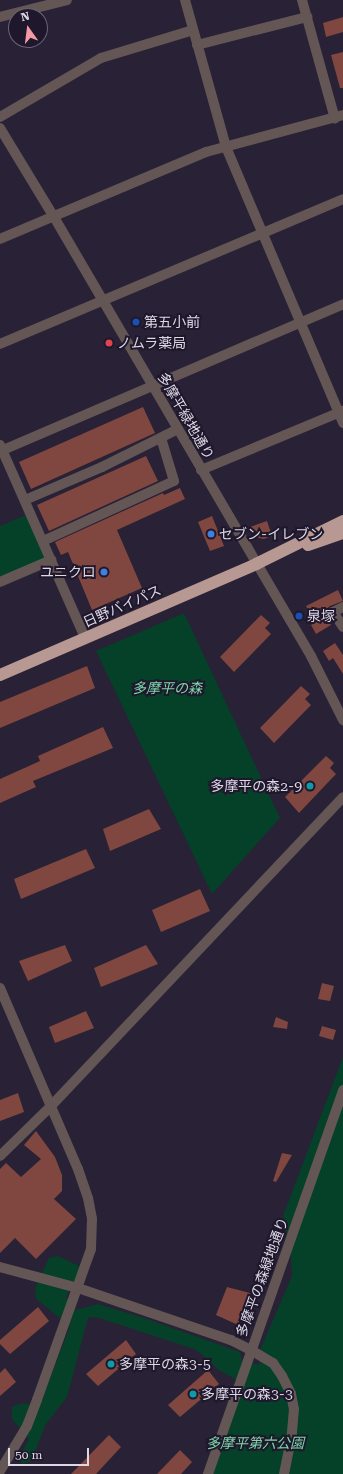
<!DOCTYPE html>
<meta charset="utf-8">
<style>
body{margin:0}
#map{position:relative;width:343px;height:1474px;overflow:hidden;background:#292135;font-family:"Roboto Serif","Noto Sans JP",serif}
div>[style]{position:absolute}
[style*='--x']{left:calc(var(--x)*1px);top:calc(var(--y)*1px);width:calc(var(--w)*1px);rotate:calc(var(--a)*1deg)}
.green>*{inset:0;background:#054029}
.building>*{inset:0;background:#7f473f}
.minor>*{height:10px;margin:-5px;padding:0 5px;transform-origin:5px;border-radius:5px;background:#635654}
.highway>*{height:12px;margin:-6px;padding:0 6px;transform-origin:6px;border-radius:6px;background:#b89893}
.dots>*{width:11px;height:11px;translate:-50% -50%;box-sizing:border-box;border:2px solid #1f172b;border-radius:50%}
span{translate:-50% -50%;white-space:nowrap;text-align:center;line-height:1.15;-webkit-text-stroke:4px #1f172b;paint-order:stroke}
.poi-label{font-size:14px;color:#ddd8e6}
.left{translate:0 -50%;text-align:left}
.right{translate:-100% -50%;text-align:right}
.street-label{font-size:14px;color:#ddd8e6}
.park-label{font-size:14px;color:#7dd6aa;font-style:italic}
.north{position:absolute;left:8px;top:8px;width:40px;height:40px;box-sizing:border-box;background:#1f172b;border:1px solid #6b6476;border-radius:50%;rotate:346deg;font-size:11px;font-weight:700;line-height:16px;text-align:center;color:#ddd8e6}
.north::after{content:'';display:block;margin:auto;width:14px;height:18px;background:#f49aa5;clip-path:polygon(50% 0,100% 100%,50% 72%,0 100%)}
.scale{position:absolute;left:8px;top:1448px;width:81px;height:18px;box-sizing:border-box;border:2px solid #ddd8e6;border-top:0;padding-left:5px;font-size:12px;line-height:14px;white-space:nowrap;color:#ddd8e6;-webkit-text-stroke:3px #1f172b;paint-order:stroke}
</style>
<div id="map">
<div class="green">
<div style="clip-path:polygon(31px 513px,51px 560px,0 582px,0 526px)"></div>
<div style="clip-path:polygon(184px 613px,280px 818px,212px 894px,96px 651px)"></div>
<div style="clip-path:polygon(343px 1057px,343px 1474px,211px 1474px,242px 1383px,219px 1370px,207px 1358px,194px 1349px,96px 1317px,88px 1318px,67px 1397px,46px 1424px,31px 1461px,22px 1464px,19px 1458px,29px 1439px,12px 1419px,12px 1407px,19px 1404px,41px 1403px,70px 1326px,36px 1299px,35px 1288px,49px 1258px,58px 1256px,81px 1267px,66px 1297px,76px 1310px,98px 1304px,144px 1318px,240px 1352px,243px 1364px,249px 1362px,259px 1365px,260px 1350px,292px 1276px,291px 1256px,283px 1216px)"></div>
</div>
<div class="building">
<div style="clip-path:polygon(343px 17px,343px 32px,326px 37px,323px 23px)"></div>
<div style="clip-path:polygon(343px 52px,343px 88px,340px 88px,331px 55px)"></div>
<div style="clip-path:polygon(143px 407px,155px 433px,31px 489px,19px 462px)"></div>
<div style="clip-path:polygon(146px 456px,158px 481px,49px 531px,37px 505px)"></div>
<div style="clip-path:polygon(180px 488px,185px 499px,117px 530px,142px 588px,92px 610px,68px 552px,61px 555px,55px 542px,163px 493px,164px 495px)"></div>
<div style="clip-path:polygon(212px 516px,224px 546px,210px 551px,198px 522px)"></div>
<div style="clip-path:polygon(267px 521px,272px 536px,264px 539px,254px 537px,250px 527px)"></div>
<div style="clip-path:polygon(338px 590px,343px 601px,330px 606px,323px 612px,331px 625px,316px 634px,311px 625px,315px 623px,306px 606px)"></div>
<div style="clip-path:polygon(261px 615px,270px 623px,265px 628px,271px 634px,234px 672px,220px 657px)"></div>
<div style="clip-path:polygon(335px 643px,343px 655px,343px 674px,333px 658px,329px 661px,323px 651px)"></div>
<div style="clip-path:polygon(87px 666px,95px 688px,0 728px,0 702px)"></div>
<div style="clip-path:polygon(301px 686px,310px 694px,305px 699px,311px 705px,274px 743px,260px 728px)"></div>
<div style="clip-path:polygon(103px 727px,113px 748px,33px 781px,36px 787px,0 803px,0 779px,40px 761px,38px 756px)"></div>
<div style="clip-path:polygon(326px 756px,334px 763px,330px 768px,336px 774px,299px 813px,285px 797px)"></div>
<div style="clip-path:polygon(149px 809px,161px 829px,110px 851px,103px 829px)"></div>
<div style="clip-path:polygon(86px 849px,95px 868px,21px 899px,14px 879px)"></div>
<div style="clip-path:polygon(200px 889px,210px 911px,161px 932px,152px 910px)"></div>
<div style="clip-path:polygon(65px 945px,72px 961px,28px 981px,19px 961px)"></div>
<div style="clip-path:polygon(146px 945px,158px 964px,101px 987px,94px 968px)"></div>
<div style="clip-path:polygon(322px 983px,334px 986px,330px 1001px,318px 999px)"></div>
<div style="clip-path:polygon(86px 1011px,94px 1028px,55px 1043px,49px 1027px)"></div>
<div style="clip-path:polygon(276px 1017px,288px 1022px,287px 1029px,273px 1027px)"></div>
<div style="clip-path:polygon(322px 1026px,336px 1030px,333px 1040px,319px 1036px)"></div>
<div style="clip-path:polygon(18px 1093px,24px 1112px,0 1121px,0 1100px)"></div>
<div style="clip-path:polygon(36px 1131px,55px 1157px,62px 1175px,62px 1191px,54px 1199px,76px 1219px,36px 1259px,15px 1238px,0 1253px,0 1169px,6px 1163px,21px 1177px,41px 1159px,24px 1145px)"></div>
<div style="clip-path:polygon(282px 1153px,292px 1155px,276px 1182px,273px 1181px)"></div>
<div style="clip-path:polygon(227px 1287px,250px 1293px,238px 1325px,216px 1315px)"></div>
<div style="clip-path:polygon(38px 1307px,49px 1321px,10px 1354px,0 1344px,0 1340px)"></div>
<div style="clip-path:polygon(126px 1340px,136px 1354px,98px 1386px,86px 1374px)"></div>
<div style="clip-path:polygon(5px 1368px,16px 1382px,0 1396px,0 1373px)"></div>
<div style="clip-path:polygon(208px 1370px,219px 1384px,180px 1417px,168px 1405px)"></div>
<div style="clip-path:polygon(109px 1435px,121px 1447px,96px 1474px,71px 1474px)"></div>
<div style="clip-path:polygon(180px 1450px,192px 1462px,181px 1474px,157px 1474px)"></div>
</div>
<div class="minor">
<div style="--x:185;--y:0;--w:153;--a:74.4"></div>
<div style="--x:226;--y:147;--w:300;--a:67"></div>
<div style="--x:302;--y:0;--w:123;--a:74.5"></div>
<div style="--x:0;--y:17;--w:69;--a:-14.2"></div>
<div style="--x:197;--y:45;--w:114;--a:-14.3"></div>
<div style="--x:0;--y:117;--w:117;--a:-30.3"></div>
<div style="--x:101;--y:58;--w:96;--a:-16.9"></div>
<div style="--x:0;--y:128;--w:104;--a:58.8"></div>
<div style="--x:54;--y:217;--w:509;--a:59.65"></div>
<div style="--x:311;--y:656;--w:72;--a:63.4"></div>
<div style="--x:0;--y:239;--w:224;--a:-22.9"></div>
<div style="--x:206;--y:152;--w:142;--a:-15.1"></div>
<div style="--x:0;--y:344;--w:372;--a:-22.9"></div>
<div style="--x:0;--y:445;--w:211;--a:66.2"></div>
<div style="--x:3;--y:450;--w:370;--a:-23.2"></div>
<div style="--x:201;--y:470;--w:154;--a:-22.6"></div>
<div style="--x:25;--y:500;--w:84;--a:-23.2"></div>
<div style="--x:102;--y:467;--w:85;--a:-26.6"></div>
<div style="--x:43;--y:541;--w:144;--a:-24.6"></div>
<div style="--x:174;--y:481;--w:45;--a:-106.8"></div>
<div style="--x:0;--y:582;--w:56;--a:-23.3"></div>
<div style="--x:343;--y:607;--w:11;--a:153"></div>
<div style="--x:333;--y:612;--w:18;--a:56"></div>
<div style="--x:0;--y:988;--w:197;--a:66.7"></div>
<div style="--x:78;--y:1169;--w:31;--a:71"></div>
<div style="--x:88;--y:1198;--w:21;--a:79"></div>
<div style="--x:92;--y:1219;--w:30;--a:92"></div>
<div style="--x:91;--y:1249;--w:160;--a:109.7"></div>
<div style="--x:37;--y:1400;--w:28;--a:111"></div>
<div style="--x:27;--y:1426;--w:52;--a:121"></div>
<div style="--x:0;--y:1156;--w:71;--a:-44.4"></div>
<div style="--x:51;--y:1106;--w:425;--a:-46.6"></div>
<div style="--x:0;--y:1267;--w:81;--a:15.1"></div>
<div style="--x:78;--y:1288;--w:162;--a:18.8"></div>
<div style="--x:231;--y:1340;--w:22;--a:27"></div>
<div style="--x:251;--y:1350;--w:26;--a:31"></div>
<div style="--x:273;--y:1363;--w:16;--a:55"></div>
<div style="--x:282;--y:1376;--w:20;--a:63"></div>
<div style="--x:291;--y:1394;--w:15;--a:79"></div>
<div style="--x:294;--y:1409;--w:25;--a:95"></div>
<div style="--x:292;--y:1434;--w:41;--a:101.3"></div>
<div style="--x:208;--y:1474;--w:407;--a:-70.6"></div>
</div>
<div class="highway">
<div style="--x:308;--y:545;--w:37;--a:-19"></div>
<div style="--x:0;--y:675;--w:279;--a:-23.4"></div>
<div style="--x:256;--y:564;--w:97;--a:-26.3"></div>
</div>
<div class="dots">
<div style="left:136px;top:322px;background:#1a4fb4"></div>
<div style="left:109px;top:343px;background:#e0444e"></div>
<div style="left:211px;top:534px;background:#3f7fe0"></div>
<div style="left:104px;top:572px;background:#3f7fe0"></div>
<div style="left:299px;top:616px;background:#1a4fb4"></div>
<div style="left:310px;top:786px;background:#0f9aa8"></div>
<div style="left:111px;top:1364px;background:#0f9aa8"></div>
<div style="left:193px;top:1394px;background:#0f9aa8"></div>
</div>
<div class="poi-label">
<span class="left" style="left:144px;top:322px">第五小前</span>
<span class="left" style="left:117px;top:343px">ノムラ薬局</span>
<span class="left" style="left:219px;top:534px">セブン-イレブン</span>
<span class="right" style="left:96px;top:572px">ユニクロ</span>
<span class="left" style="left:307px;top:616px">泉塚</span>
<span class="right" style="left:302px;top:786px">多摩平の森2-9</span>
<span class="left" style="left:119px;top:1364px">多摩平の森3-5</span>
<span class="left" style="left:201px;top:1394px">多摩平の森3-3</span>
</div>
<div class="street-label">
<span style="left:186px;top:416px;rotate:60deg">多摩平緑地通り</span>
<span style="left:122px;top:606px;rotate:-24deg">日野バイパス</span>
<span style="left:262px;top:1277px;rotate:-70deg">多摩平の森緑地通り</span>
</div>
<div class="park-label">
<span style="left:167px;top:688px">多摩平の森</span>
<span style="left:255px;top:1443px">多摩平第六公園</span>
</div>
<div class="north">N</div>
<div class="scale">50 m</div>
</div>
